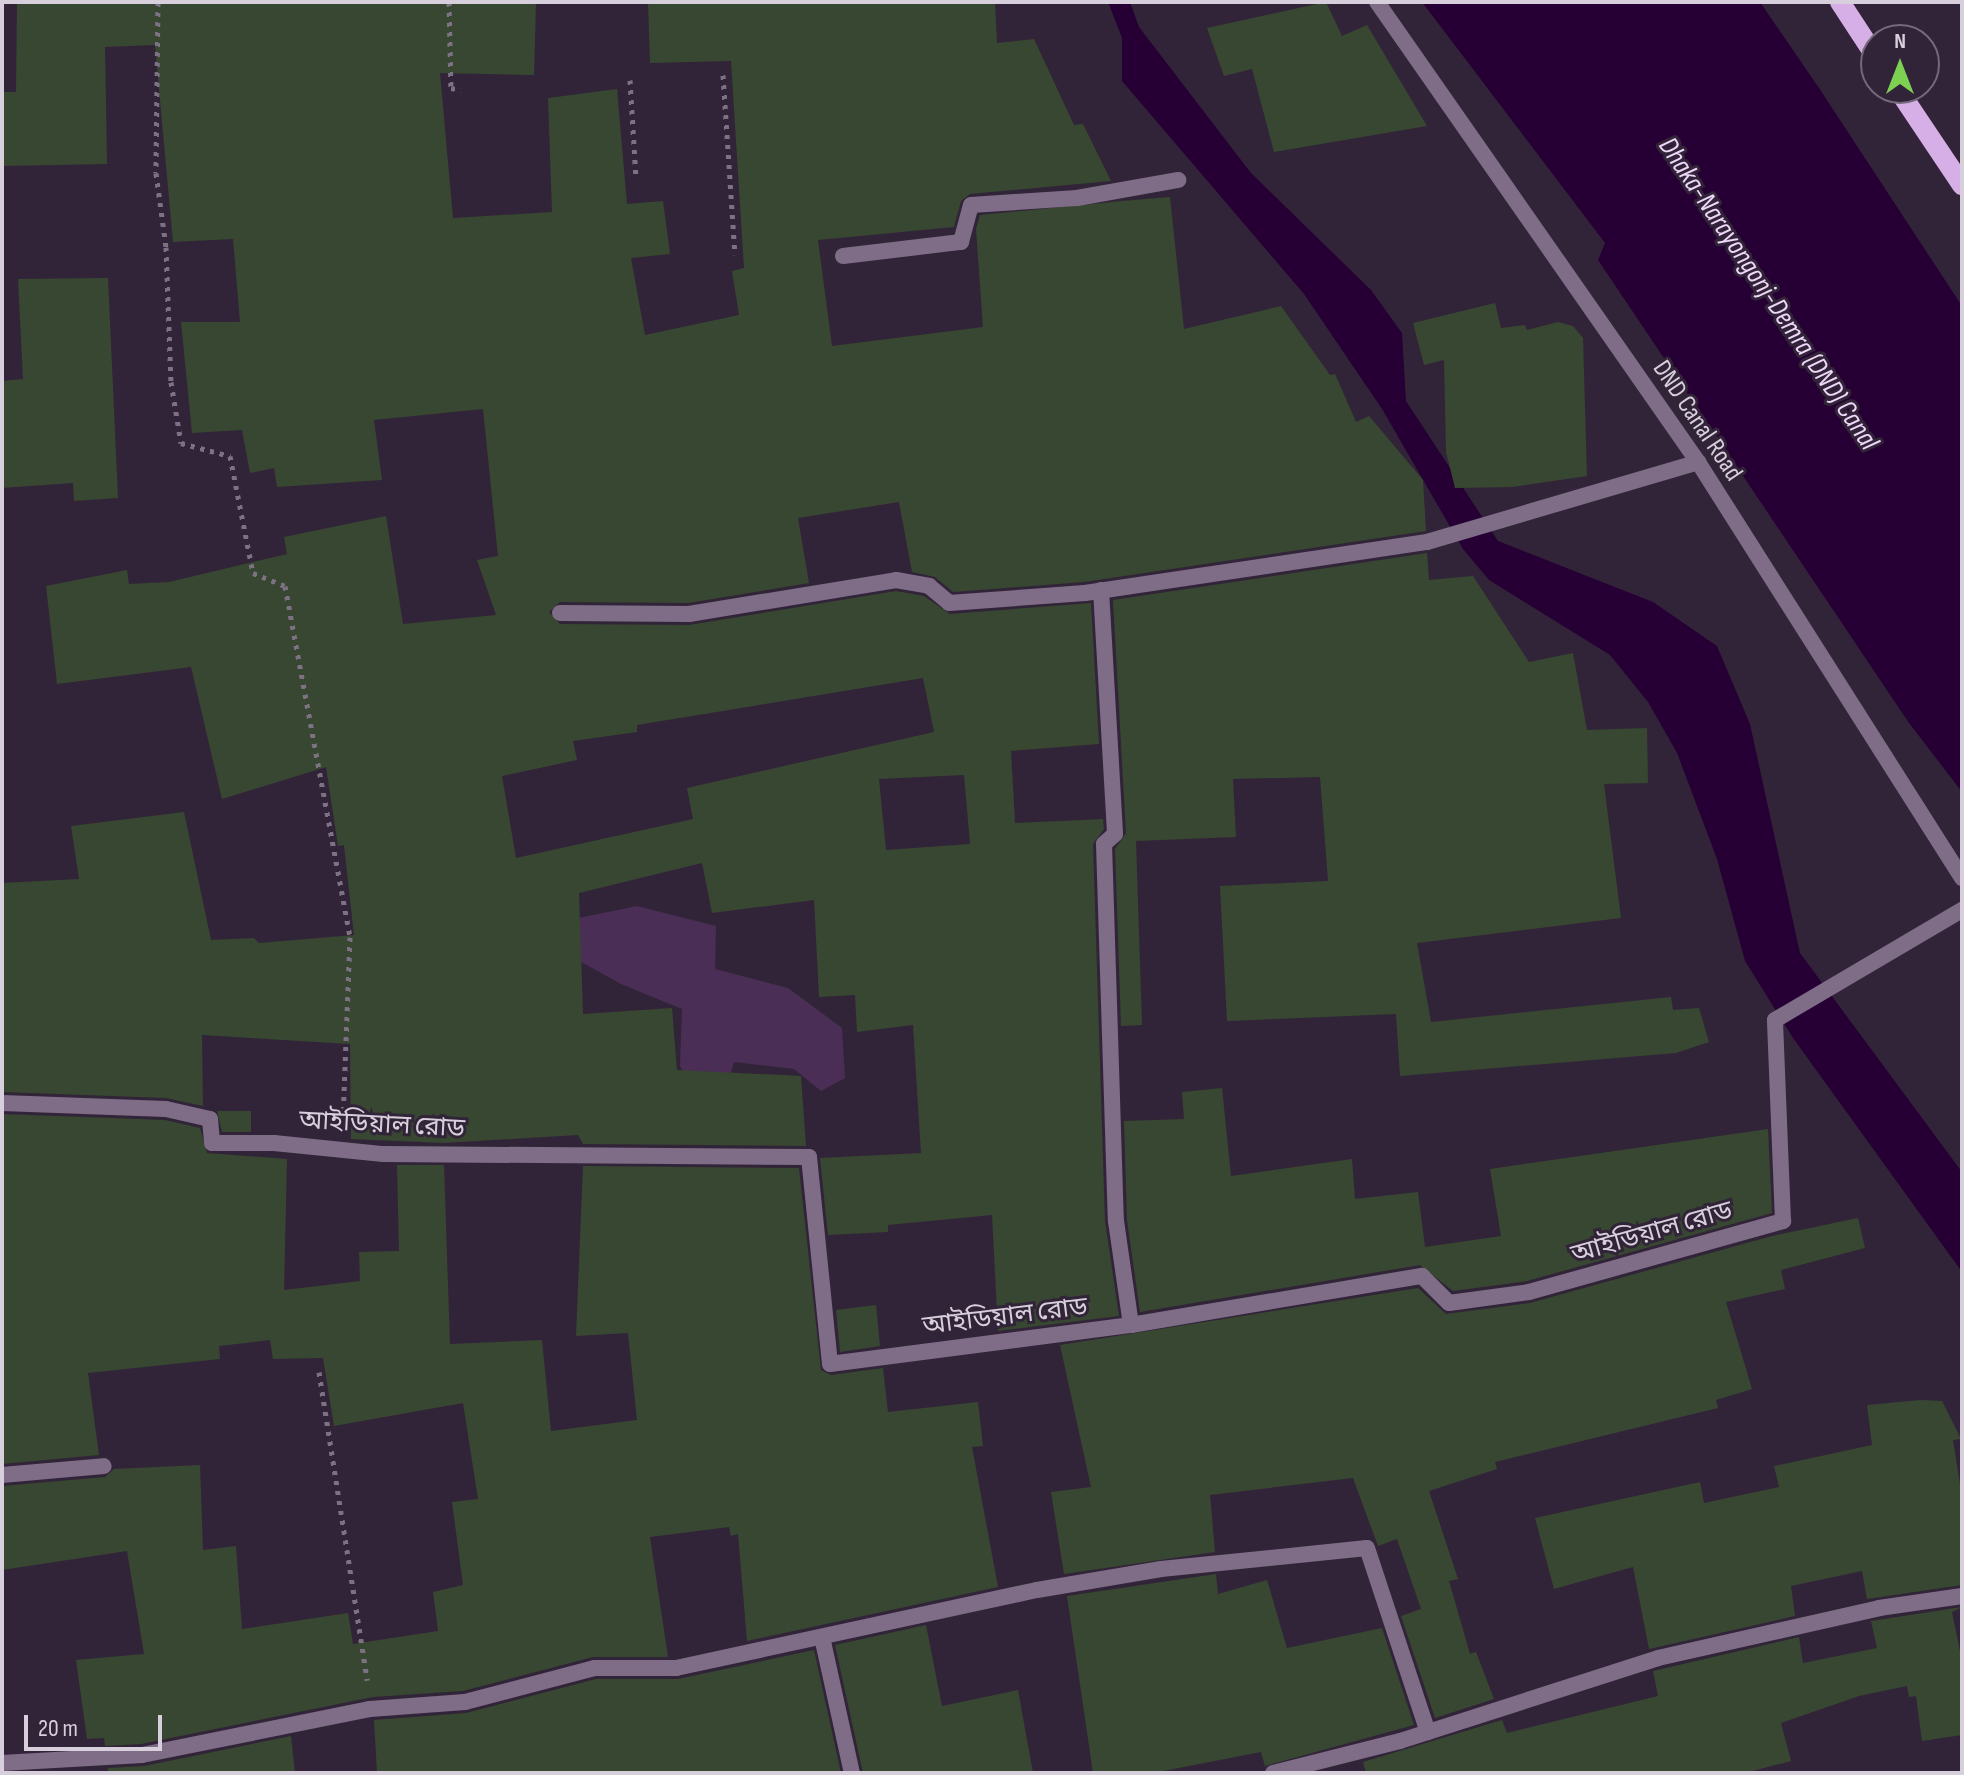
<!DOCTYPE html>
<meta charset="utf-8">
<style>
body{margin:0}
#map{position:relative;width:1964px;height:1775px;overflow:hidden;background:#322438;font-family:"Sofia Sans Condensed","Noto Sans Bengali",sans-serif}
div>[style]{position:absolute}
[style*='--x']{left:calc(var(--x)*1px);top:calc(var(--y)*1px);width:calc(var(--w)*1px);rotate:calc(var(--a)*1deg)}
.green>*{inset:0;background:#4a2e56}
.water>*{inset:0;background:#260034}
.building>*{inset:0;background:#384731}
.path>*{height:5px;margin-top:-2.5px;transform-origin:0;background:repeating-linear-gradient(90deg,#7d7283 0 4px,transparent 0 10px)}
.street>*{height:16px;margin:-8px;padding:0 8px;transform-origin:8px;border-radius:8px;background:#7f6d88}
.primary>*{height:20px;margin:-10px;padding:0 10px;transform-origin:10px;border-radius:10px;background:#d6afe7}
span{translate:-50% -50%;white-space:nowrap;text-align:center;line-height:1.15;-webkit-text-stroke:6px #322438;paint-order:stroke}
.street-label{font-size:26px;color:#d8cfdd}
.water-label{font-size:28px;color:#efd7fa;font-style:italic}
.frame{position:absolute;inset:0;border:4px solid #d8cfdd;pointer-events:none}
.north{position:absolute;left:1860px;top:24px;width:80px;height:80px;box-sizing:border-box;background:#322438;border:2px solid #74687a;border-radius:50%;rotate:0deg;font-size:22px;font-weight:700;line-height:32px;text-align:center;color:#d8cfdd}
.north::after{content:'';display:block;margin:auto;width:28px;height:36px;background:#7ed053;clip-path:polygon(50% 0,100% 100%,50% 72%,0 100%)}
.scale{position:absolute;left:24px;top:1715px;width:138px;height:36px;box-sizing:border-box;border:4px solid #d8cfdd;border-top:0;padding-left:10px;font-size:24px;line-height:28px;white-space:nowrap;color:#d8cfdd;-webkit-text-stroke:6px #322438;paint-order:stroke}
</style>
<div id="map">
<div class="green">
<div style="clip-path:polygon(637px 906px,716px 926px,715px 969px,788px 988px,842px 1028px,845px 1078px,821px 1091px,794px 1069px,734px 1062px,724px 1096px,697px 1098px,680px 1066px,682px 1009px,621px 984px,556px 948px,574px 919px)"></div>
</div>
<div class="water">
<div style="clip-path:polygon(1108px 2px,1130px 2px,1139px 27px,1251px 173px,1371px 290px,1402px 333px,1406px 401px,1498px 541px,1653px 602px,1717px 646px,1750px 724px,1800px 953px,1962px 1172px,1962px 1272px,1793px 1038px,1745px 961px,1717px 859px,1677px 753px,1648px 702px,1610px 655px,1489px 580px,1463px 549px,1382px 409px,1304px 294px,1122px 81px,1122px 38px)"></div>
<div style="clip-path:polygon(1422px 2px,1760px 2px,1819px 88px,1962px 306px,1962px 792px,1909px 723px,1598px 260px,1605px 243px)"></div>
</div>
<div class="building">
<div style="clip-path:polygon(evenodd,17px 2px,536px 2px,534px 75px,440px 73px,453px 218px,552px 212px,548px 98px,617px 89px,627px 204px,663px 201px,670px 254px,631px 258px,645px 335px,739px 315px,732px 271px,744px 268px,731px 61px,650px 63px,648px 2px,995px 2px,997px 43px,1034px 39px,1074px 125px,1083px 124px,1111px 181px,970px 194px,961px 201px,954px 227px,818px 240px,832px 346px,983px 327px,976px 229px,980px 215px,1122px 201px,1170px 197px,1184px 329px,1281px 306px,1330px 375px,1335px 374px,1356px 422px,1369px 416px,1423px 480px,1426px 531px,1084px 582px,953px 592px,935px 577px,912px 572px,899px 502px,798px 518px,809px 583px,688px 603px,560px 602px,549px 612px,560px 624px,689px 625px,896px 591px,924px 596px,950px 614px,1091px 603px,1099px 744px,1011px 751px,1015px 823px,1103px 819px,1104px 829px,1093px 844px,1105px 1221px,1119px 1316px,998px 1331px,992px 1215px,888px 1225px,888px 1232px,828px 1235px,820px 1158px,921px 1153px,913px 1025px,857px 1032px,855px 995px,819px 997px,814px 900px,712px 913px,702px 863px,579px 893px,583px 1014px,672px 1008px,677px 1070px,801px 1076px,806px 1146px,583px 1144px,578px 1135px,443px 1143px,351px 1139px,350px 1044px,202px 1035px,203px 1106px,166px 1098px,2px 1092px,2px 883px,79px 879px,71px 826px,184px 812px,211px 940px,254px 938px,259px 943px,354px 935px,344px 845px,338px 846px,326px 767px,222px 799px,191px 667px,57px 684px,46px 586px,127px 570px,129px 584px,169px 582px,287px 554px,284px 537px,386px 516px,403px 624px,496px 615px,477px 560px,498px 556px,483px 409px,374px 420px,382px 480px,277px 487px,274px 468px,250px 473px,242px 430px,192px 433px,181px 322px,240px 322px,233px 239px,173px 242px,155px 45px,105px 47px,107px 164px,2px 166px,2px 92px,16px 92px,17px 2px,923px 678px,934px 732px,687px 788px,693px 819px,516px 858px,502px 776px,577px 760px,573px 741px,637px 732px,637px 725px,923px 678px,17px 2px,964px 775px,970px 844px,886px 850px,879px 779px,964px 775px)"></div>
<div style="clip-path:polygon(1326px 2px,1342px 36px,1367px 25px,1427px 126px,1274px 152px,1252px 69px,1224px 76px,1207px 28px)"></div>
<div style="clip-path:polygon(108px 278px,118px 498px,74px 501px,73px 483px,2px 488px,2px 381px,23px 379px,18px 279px)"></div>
<div style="clip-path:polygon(1495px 303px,1501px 328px,1525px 325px,1527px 330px,1558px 322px,1573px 326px,1583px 338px,1587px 476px,1512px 487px,1455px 488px,1446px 452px,1444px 360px,1424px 365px,1413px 323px)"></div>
<div style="clip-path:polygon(1427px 553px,1429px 580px,1473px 576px,1529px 662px,1573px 653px,1587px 730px,1647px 728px,1648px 783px,1604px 784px,1621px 918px,1417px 943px,1431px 1022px,1671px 997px,1673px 1010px,1699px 1008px,1709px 1042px,1676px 1053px,1400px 1076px,1396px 1014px,1227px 1021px,1220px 886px,1328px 881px,1320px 777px,1233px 779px,1236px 837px,1136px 841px,1142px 1025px,1121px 1026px,1115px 849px,1126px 833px,1113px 600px)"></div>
<div style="clip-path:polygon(1222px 1088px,1231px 1176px,1352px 1159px,1355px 1199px,1418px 1192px,1425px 1247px,1501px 1236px,1490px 1169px,1768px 1129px,1772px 1213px,1527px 1281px,1453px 1291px,1420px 1265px,1140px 1312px,1127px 1220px,1124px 1121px,1184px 1119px,1182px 1092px)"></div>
<div style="clip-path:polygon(217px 1111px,251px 1111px,251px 1132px,222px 1132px)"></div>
<div style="clip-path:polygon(2px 1114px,165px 1120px,200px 1128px,207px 1153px,287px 1159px,284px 1290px,360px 1281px,359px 1252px,399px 1251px,397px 1165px,444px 1165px,450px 1344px,542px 1340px,551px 1431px,637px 1420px,628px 1333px,576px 1336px,583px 1166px,799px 1168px,821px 1370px,831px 1375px,883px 1368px,888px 1412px,978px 1402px,983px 1446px,972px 1447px,998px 1587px,747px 1641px,738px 1534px,731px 1536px,729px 1527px,650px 1537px,668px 1657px,593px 1657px,463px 1691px,373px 1697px,141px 1744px,105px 1746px,104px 1738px,87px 1739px,76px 1660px,144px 1654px,127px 1551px,2px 1570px,2px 1486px,105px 1477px,114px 1469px,200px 1465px,203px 1550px,236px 1546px,242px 1629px,348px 1613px,353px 1644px,438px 1631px,433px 1592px,463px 1585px,452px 1502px,478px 1499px,463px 1403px,334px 1426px,323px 1358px,273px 1359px,270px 1340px,219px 1346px,220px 1359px,88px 1373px,99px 1455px,2px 1464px)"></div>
<div style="clip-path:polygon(1858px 1218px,1865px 1248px,1781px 1270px,1785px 1289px,1726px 1302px,1752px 1389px,1716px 1400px,1718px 1408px,1495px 1462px,1497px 1469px,1429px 1491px,1458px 1579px,1449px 1581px,1470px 1654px,1476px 1652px,1494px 1699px,1435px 1718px,1401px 1616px,1421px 1609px,1397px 1539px,1378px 1546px,1353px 1478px,1210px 1495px,1215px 1552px,1064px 1574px,1051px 1492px,1091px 1487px,1060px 1345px,1418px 1288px,1446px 1314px,1530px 1303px,1772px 1236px)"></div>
<div style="clip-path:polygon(876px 1305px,880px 1346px,840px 1352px,836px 1310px)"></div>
<div style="clip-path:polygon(1921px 1400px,1942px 1401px,1961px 1439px,1953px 1440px,1962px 1497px,1962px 1585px,1867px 1599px,1862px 1571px,1791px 1586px,1795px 1616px,1649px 1649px,1633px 1567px,1554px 1589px,1535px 1518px,1700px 1482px,1704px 1503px,1779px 1487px,1774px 1466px,1872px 1445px,1867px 1405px)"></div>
<div style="clip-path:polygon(1216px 1574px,1218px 1594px,1267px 1580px,1287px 1648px,1382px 1628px,1414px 1725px,1265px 1766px,1261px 1752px,1153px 1773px,1093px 1773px,1067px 1596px)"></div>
<div style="clip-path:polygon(1962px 1607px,1952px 1612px,1962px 1661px,1962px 1735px,1922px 1741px,1916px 1696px,1909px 1697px,1907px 1686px,1859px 1696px,1781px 1723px,1791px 1761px,1745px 1773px,1366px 1773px,1363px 1762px,1502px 1720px,1507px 1733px,1658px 1696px,1653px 1671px,1799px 1637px,1803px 1663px,1877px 1648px,1871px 1621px)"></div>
<div style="clip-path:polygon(926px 1625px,942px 1706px,1018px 1690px,1033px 1773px,863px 1773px,835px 1645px)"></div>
<div style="clip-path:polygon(814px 1650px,841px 1773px,377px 1773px,374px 1720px,466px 1713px,596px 1679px,678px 1679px)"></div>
<div style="clip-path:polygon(291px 1736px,295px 1773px,108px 1773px,108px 1768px,144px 1766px)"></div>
</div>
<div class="path">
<div style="--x:158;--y:2;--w:171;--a:90.7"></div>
<div style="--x:156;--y:173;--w:75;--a:82.3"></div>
<div style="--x:166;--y:247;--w:135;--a:87.9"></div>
<div style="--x:171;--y:382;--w:62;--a:80.7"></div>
<div style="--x:181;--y:443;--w:51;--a:14.9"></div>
<div style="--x:230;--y:456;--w:119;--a:78.9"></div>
<div style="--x:253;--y:573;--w:35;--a:22"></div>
<div style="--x:285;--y:586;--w:357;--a:79.5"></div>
<div style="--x:350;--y:937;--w:180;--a:92.2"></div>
<div style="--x:449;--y:2;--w:86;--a:88.7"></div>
<div style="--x:451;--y:88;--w:10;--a:11"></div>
<div style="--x:723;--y:75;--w:180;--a:86.2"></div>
<div style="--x:630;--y:80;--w:99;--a:86.5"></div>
<div style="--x:319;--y:1372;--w:312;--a:81.1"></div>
</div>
<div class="street">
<div style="--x:1377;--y:2;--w:561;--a:55.09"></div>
<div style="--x:1698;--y:462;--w:493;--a:57.6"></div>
<div style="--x:843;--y:256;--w:119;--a:-6.8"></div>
<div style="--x:961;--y:242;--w:38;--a:-75"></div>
<div style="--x:971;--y:205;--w:106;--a:-3.8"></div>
<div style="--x:1077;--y:198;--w:103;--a:-10.1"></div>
<div style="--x:1101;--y:590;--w:244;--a:86.7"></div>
<div style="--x:1115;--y:834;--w:15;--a:138"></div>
<div style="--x:1104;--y:844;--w:377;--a:88.2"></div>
<div style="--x:1116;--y:1221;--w:105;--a:81.8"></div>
<div style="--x:560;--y:613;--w:129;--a:0.4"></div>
<div style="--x:689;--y:614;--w:210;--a:-9.3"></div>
<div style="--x:896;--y:580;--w:34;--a:10"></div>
<div style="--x:929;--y:586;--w:26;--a:40"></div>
<div style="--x:949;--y:603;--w:136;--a:-4.2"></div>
<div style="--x:1085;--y:593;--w:346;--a:-8.5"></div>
<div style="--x:1427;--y:542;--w:283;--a:-16.4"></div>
<div style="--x:2;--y:1103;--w:164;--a:2.1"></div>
<div style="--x:166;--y:1109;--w:45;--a:12.8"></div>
<div style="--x:210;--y:1119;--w:24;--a:85"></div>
<div style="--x:212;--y:1143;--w:62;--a:0"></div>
<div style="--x:274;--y:1143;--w:110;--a:5.8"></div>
<div style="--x:383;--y:1154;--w:426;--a:0.4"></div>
<div style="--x:809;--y:1157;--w:208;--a:84.2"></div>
<div style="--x:830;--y:1364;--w:304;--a:-7.4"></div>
<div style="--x:1131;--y:1325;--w:295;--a:-9.6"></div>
<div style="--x:1422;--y:1276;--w:38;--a:45"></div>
<div style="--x:1449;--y:1303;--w:81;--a:-7.8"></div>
<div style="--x:1529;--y:1292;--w:264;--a:-15.6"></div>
<div style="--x:1783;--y:1221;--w:201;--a:-92.3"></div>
<div style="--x:1775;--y:1020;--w:217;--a:-30.5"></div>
<div style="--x:2;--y:1475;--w:102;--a:-5"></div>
<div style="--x:822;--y:1637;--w:139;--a:77.6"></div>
<div style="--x:2;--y:1763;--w:140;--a:-3.3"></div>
<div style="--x:142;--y:1755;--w:233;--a:-11.4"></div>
<div style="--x:370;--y:1709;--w:95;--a:-4.2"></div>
<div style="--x:465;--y:1702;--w:134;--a:-14.7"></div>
<div style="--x:595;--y:1668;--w:81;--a:0"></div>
<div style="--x:676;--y:1668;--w:369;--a:-12.2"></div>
<div style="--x:1037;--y:1590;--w:126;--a:-9.6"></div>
<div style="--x:1161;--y:1569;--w:207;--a:-5.8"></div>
<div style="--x:1367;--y:1548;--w:194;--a:71.7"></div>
<div style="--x:1273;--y:1773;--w:131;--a:-14.1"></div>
<div style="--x:1400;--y:1741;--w:271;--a:-17.8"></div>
<div style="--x:1658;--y:1658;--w:227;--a:-12.7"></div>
<div style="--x:1879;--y:1608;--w:84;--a:-8.2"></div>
</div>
<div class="primary">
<div style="--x:1840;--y:2;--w:66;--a:56.8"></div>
<div style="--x:1897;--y:88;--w:117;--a:56.2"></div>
</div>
<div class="street-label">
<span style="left:1697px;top:421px;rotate:56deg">DND Canal Road</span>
<span style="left:382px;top:1125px;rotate:3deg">আইডিয়াল রোড</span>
<span style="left:1652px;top:1233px;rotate:-16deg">আইডিয়াল রোড</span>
<span style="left:1005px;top:1317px;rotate:-7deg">আইডিয়াল রোড</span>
</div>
<div class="water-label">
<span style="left:1768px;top:294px;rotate:56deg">Dhaka-Narayongonj-Demra (DND) Canal</span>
</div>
<div class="frame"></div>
<div class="north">N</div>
<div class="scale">20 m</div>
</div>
